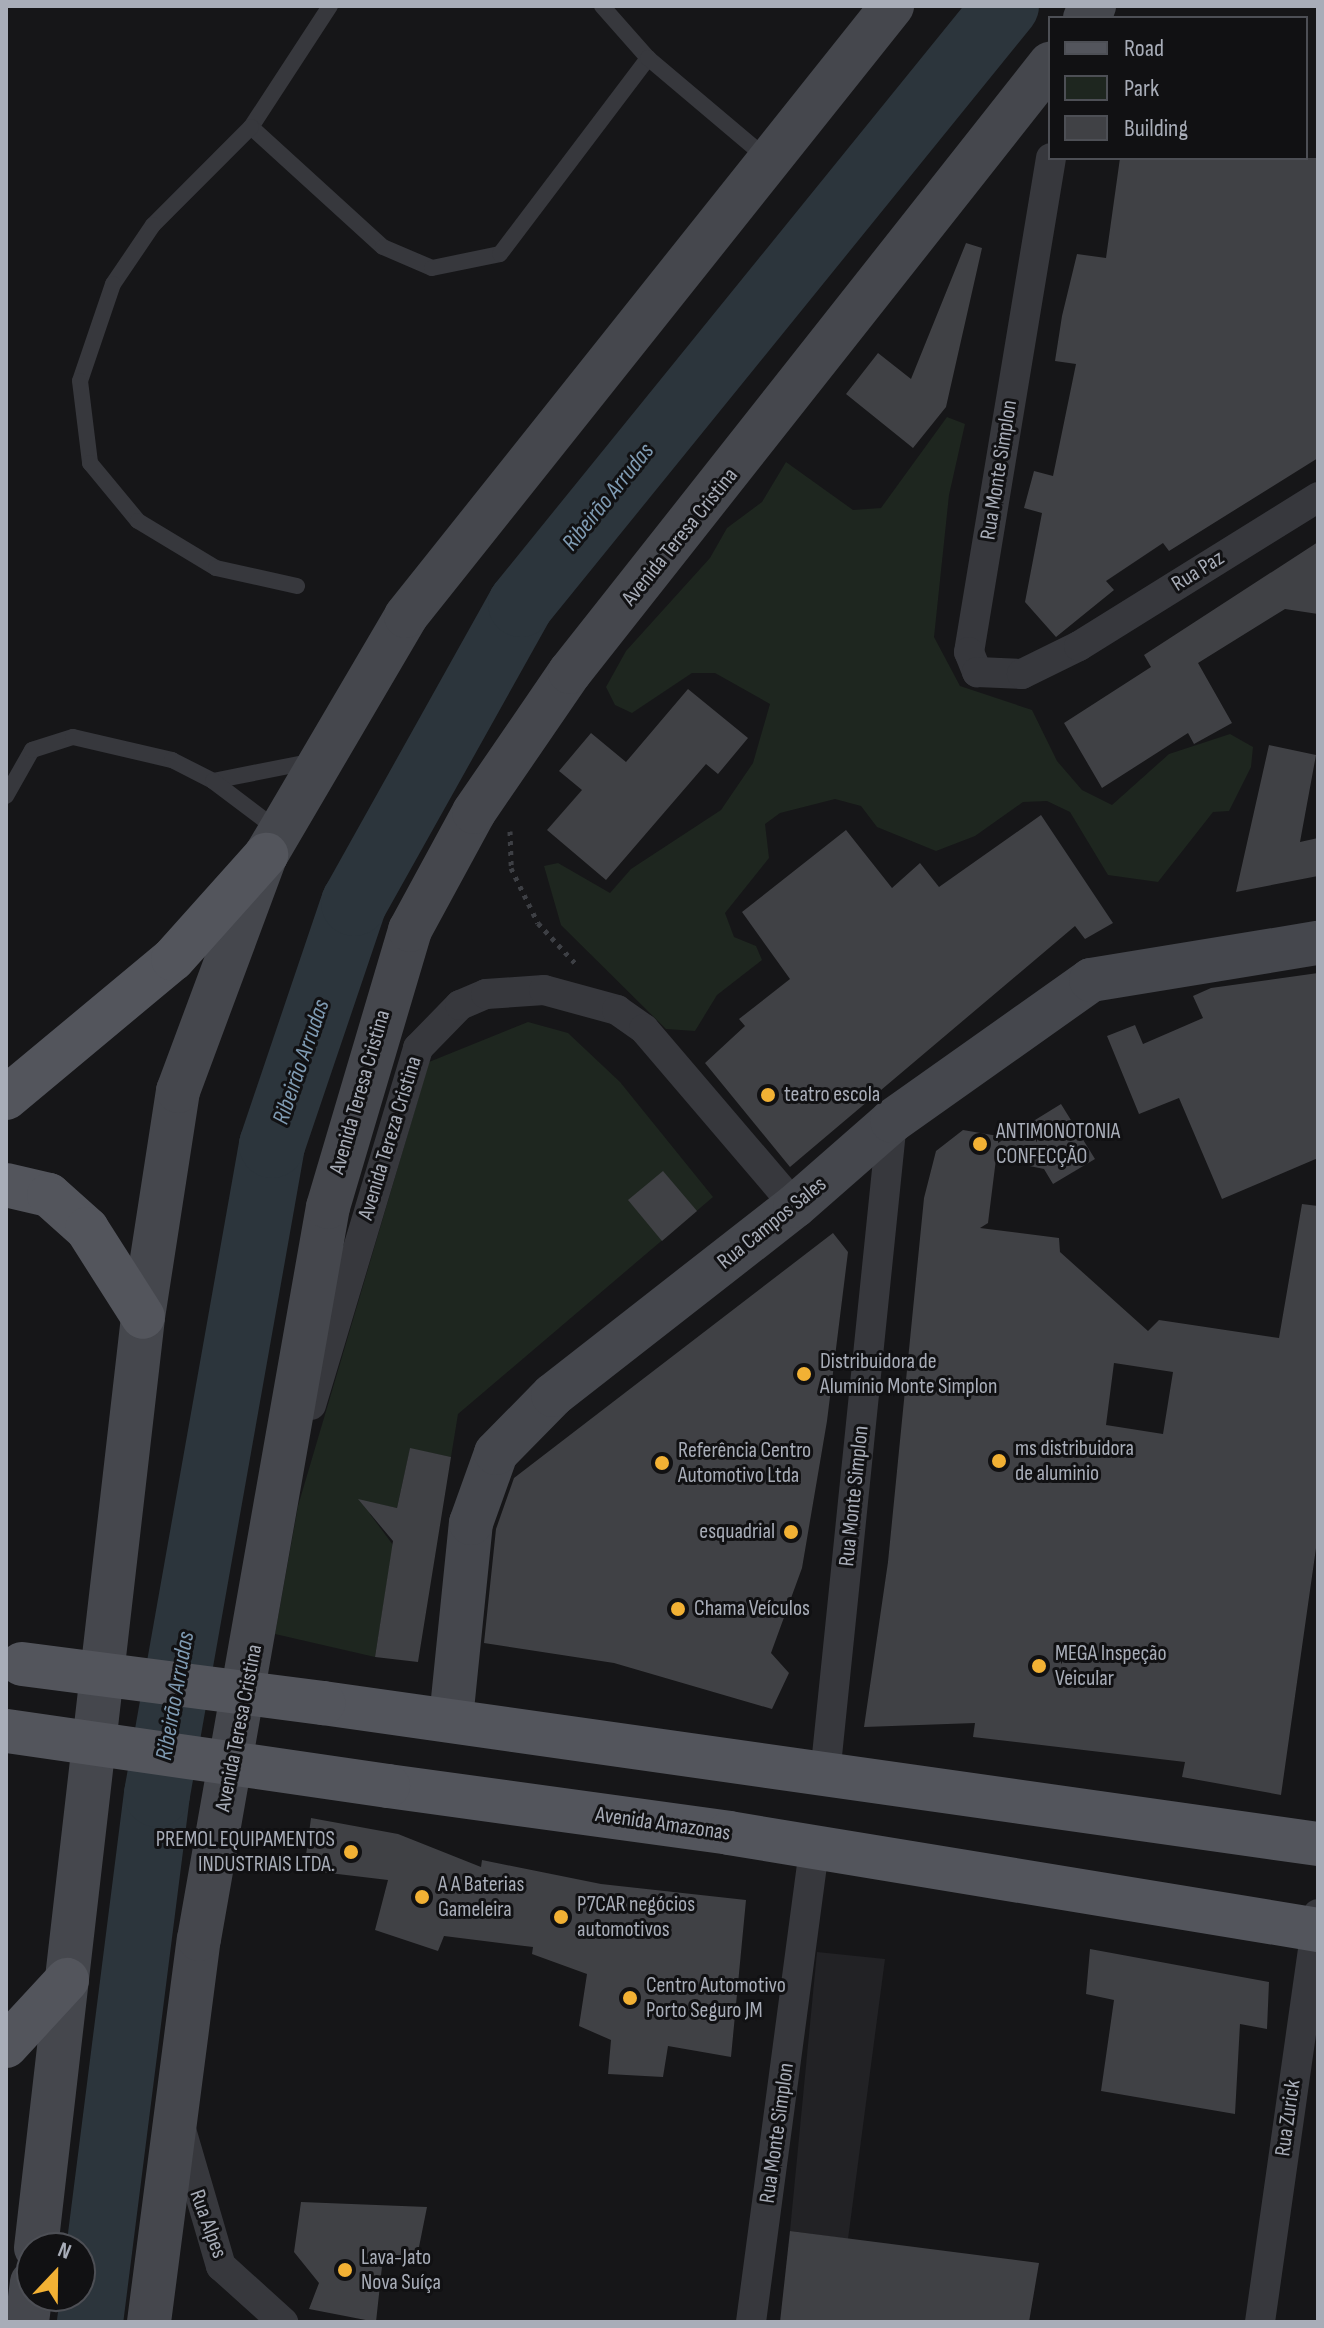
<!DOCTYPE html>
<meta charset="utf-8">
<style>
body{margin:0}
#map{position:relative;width:1324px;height:2328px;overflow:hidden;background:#161618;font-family:"Sofia Sans Condensed",sans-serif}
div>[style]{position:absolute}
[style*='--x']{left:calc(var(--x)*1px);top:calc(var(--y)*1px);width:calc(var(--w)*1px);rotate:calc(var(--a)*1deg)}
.built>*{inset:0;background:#222225}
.green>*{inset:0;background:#1e261f}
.river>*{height:66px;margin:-33px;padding:0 33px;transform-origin:33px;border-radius:33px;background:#2c353c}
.building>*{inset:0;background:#404145}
.path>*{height:5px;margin-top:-2.5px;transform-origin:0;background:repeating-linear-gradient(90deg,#3d3f44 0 4px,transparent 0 10px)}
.lane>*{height:16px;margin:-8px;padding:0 8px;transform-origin:8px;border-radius:8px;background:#37383d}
.street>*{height:30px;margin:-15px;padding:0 15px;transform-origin:15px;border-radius:15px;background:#37383d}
.secondary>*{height:44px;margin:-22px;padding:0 22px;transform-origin:22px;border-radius:22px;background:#45474d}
.primary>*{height:44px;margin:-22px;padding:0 22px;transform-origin:22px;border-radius:22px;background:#53555c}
.primary-bridge>*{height:44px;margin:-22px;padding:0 22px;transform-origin:22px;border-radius:22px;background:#53555c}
.dots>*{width:22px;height:22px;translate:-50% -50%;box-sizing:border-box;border:4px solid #111113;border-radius:50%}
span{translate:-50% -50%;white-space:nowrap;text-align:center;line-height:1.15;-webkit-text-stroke:6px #111113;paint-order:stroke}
.street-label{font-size:22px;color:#a8adb8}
.poi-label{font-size:22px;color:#a8adb8}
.left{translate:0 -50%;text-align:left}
.right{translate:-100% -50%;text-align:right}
.water-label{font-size:24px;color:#7f9bb3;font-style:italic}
.frame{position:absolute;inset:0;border:8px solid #a8adb8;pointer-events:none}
.legend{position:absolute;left:1048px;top:16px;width:260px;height:144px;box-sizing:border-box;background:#111113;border:2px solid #4d4f55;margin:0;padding:10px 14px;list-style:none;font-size:24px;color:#a8adb8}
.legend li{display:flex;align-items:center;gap:16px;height:40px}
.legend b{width:40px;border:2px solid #4d4f55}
.north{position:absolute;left:16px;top:2232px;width:80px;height:80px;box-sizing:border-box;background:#111113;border:2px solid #4d4f55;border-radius:50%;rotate:22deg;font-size:22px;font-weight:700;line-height:32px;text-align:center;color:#a8adb8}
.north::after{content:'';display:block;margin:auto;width:28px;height:36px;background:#f2b134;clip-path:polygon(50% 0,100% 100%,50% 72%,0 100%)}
</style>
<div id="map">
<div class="built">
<div style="clip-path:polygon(817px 1952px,885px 1959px,848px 2239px,790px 2231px)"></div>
</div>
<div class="green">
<div style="clip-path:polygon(947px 417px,965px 424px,949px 495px,934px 637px,960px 686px,1032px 710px,1057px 761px,1082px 790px,1112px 805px,1169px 754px,1230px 734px,1253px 747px,1251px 767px,1229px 811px,1213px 812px,1158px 882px,1108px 875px,1070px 812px,1047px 801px,1023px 802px,975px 836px,936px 851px,877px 827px,861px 806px,835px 799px,780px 813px,765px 824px,769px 858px,725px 913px,734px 937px,756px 946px,762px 960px,717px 995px,695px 1031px,666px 1029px,561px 925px,544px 866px,558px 863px,610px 893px,631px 869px,721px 810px,753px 763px,770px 704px,715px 673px,692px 673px,632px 713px,615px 705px,606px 687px,626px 651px,710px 558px,727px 528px,762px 502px,786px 462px,853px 510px,881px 508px)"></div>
<div style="clip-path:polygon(528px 1022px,568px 1033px,620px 1082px,713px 1197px,458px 1414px,451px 1457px,410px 1449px,397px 1508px,373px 1503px,370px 1514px,393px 1545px,375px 1657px,275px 1634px,298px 1506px,429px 1062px)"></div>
</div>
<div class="river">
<div style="--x:90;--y:2322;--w:532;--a:-82.77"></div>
<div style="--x:157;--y:1794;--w:659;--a:-79.95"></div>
<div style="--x:272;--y:1145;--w:256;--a:-71.3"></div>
<div style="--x:354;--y:903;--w:342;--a:-60.8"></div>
<div style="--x:521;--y:604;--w:770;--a:-50.96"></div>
</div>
<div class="building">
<div style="clip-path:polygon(1120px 158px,1318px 158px,1318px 458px,1169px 551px,1163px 543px,1106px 581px,1114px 590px,1056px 637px,1025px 602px,1042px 513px,1024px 508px,1034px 471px,1053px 476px,1076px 364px,1055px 361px,1062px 316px,1077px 254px,1106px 258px)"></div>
<div style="clip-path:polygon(966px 243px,982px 248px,946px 407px,913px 448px,846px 394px,878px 353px,911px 379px)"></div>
<div style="clip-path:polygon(1318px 542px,1318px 614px,1285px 609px,1198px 663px,1232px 723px,1194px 744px,1188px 733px,1102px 788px,1064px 723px,1151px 667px,1144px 655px)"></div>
<div style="clip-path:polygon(688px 689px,748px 738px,718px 774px,706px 764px,606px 880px,547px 830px,582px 790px,559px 771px,591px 733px,626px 762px)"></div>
<div style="clip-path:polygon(1269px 745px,1316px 755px,1300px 842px,1318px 838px,1318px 876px,1236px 892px)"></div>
<div style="clip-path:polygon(1041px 815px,1113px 923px,1085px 939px,1075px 926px,790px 1167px,705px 1063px,745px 1026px,739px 1019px,790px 979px,742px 912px,846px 830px,892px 888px,920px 863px,939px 887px)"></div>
<div style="clip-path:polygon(1318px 973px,1318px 1158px,1222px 1199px,1179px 1098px,1139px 1114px,1107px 1036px,1135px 1025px,1143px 1044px,1203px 1018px,1193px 996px,1211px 988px)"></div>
<div style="clip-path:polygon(evenodd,1061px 1104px,1095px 1159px,1053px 1184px,1044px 1169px,996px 1159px,988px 1223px,980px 1228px,1059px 1238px,1060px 1252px,1148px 1331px,1159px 1320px,1279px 1338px,1302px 1204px,1318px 1206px,1318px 1534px,1281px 1795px,1182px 1777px,1185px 1762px,973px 1737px,975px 1723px,864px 1727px,888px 1562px,924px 1198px,936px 1151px,963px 1130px,998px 1136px,998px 1143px,1061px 1104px,1114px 1363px,1173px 1372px,1163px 1434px,1106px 1425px,1114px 1363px)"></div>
<div style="clip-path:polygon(663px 1171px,697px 1211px,662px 1241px,628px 1200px)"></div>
<div style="clip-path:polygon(833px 1233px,848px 1252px,827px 1421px,802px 1568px,771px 1653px,789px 1673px,772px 1709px,614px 1663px,484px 1643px,496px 1529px,514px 1478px)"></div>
<div style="clip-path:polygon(410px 1448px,451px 1457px,418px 1662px,375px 1657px,393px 1541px,358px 1499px,397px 1508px)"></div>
<div style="clip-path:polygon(311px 1818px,398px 1834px,481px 1867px,482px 1860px,601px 1884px,746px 1900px,731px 2057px,668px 2046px,663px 2077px,608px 2074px,611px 2040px,579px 2026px,587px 1974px,532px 1954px,533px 1947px,444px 1936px,438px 1951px,375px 1930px,388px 1880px,304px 1870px)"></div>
<div style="clip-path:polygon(1090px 1949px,1269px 1982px,1267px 2029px,1240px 2024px,1235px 2114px,1101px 2091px,1114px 2000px,1086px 1994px)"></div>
<div style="clip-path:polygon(301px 2202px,427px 2207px,417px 2257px,383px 2257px,376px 2322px,309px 2309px,319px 2283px,294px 2252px)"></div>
<div style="clip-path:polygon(790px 2231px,1039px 2263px,1029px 2322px,780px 2322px)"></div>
</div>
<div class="path">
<div style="--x:510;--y:831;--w:37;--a:88"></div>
<div style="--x:511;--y:868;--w:61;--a:63.9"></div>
<div style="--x:538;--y:923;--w:56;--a:47.2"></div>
</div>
<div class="lane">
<div style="--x:330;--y:6;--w:145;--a:123.1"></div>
<div style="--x:251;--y:127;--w:178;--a:42.3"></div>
<div style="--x:383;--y:247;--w:53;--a:23.2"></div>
<div style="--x:432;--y:268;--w:69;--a:-11.6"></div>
<div style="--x:500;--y:254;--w:246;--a:-52.9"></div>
<div style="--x:602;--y:6;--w:69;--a:48.5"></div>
<div style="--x:648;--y:58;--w:153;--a:40.2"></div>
<div style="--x:251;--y:127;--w:139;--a:135"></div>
<div style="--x:153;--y:225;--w:71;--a:124.1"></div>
<div style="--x:113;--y:284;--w:102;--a:108.8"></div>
<div style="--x:80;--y:381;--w:83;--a:83"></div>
<div style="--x:90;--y:463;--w:75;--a:50.4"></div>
<div style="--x:138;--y:521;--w:91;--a:31.1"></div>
<div style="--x:216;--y:568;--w:83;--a:12.5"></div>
<div style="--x:213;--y:781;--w:103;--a:-11.2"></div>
<div style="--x:6;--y:796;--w:53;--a:-60.5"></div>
<div style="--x:32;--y:750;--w:43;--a:-17.6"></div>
<div style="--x:73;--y:737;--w:102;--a:13.1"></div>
<div style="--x:172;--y:760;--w:46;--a:27.1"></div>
<div style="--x:213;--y:781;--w:83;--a:37.1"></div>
</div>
<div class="street">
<div style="--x:1051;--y:158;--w:501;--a:99.42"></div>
<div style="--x:969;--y:652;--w:22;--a:68"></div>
<div style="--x:977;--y:672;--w:45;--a:2.5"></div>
<div style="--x:1022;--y:674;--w:64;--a:-26.2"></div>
<div style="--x:1079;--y:646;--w:282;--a:-31.9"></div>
<div style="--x:311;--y:1405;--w:373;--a:-73.3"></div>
<div style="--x:418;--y:1048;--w:60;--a:-45.7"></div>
<div style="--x:460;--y:1005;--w:28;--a:-23"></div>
<div style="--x:486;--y:994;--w:58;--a:-3.9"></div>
<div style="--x:544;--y:990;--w:76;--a:15.3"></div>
<div style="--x:617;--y:1010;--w:33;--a:35"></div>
<div style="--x:644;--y:1029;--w:233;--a:49.5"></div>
<div style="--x:825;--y:1775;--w:657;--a:-84.15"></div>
<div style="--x:182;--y:2133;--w:139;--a:73.7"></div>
<div style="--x:221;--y:2266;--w:84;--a:42.1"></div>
<div style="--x:751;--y:2322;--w:478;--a:-82.4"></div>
<div style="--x:1260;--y:2322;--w:412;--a:-81.9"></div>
</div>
<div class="secondary">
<div style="--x:1085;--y:18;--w:15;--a:-53"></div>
<div style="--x:451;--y:1719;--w:197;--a:-84.2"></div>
<div style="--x:471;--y:1523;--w:74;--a:-70.3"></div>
<div style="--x:496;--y:1453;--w:81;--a:-45.5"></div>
<div style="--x:553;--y:1395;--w:307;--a:-38"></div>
<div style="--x:795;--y:1206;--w:129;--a:-41.2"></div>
<div style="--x:892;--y:1121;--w:244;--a:-35.3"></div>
<div style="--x:1091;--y:980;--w:230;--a:-9.3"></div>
<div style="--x:36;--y:2248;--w:937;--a:-83.44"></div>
<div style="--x:143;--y:1317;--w:229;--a:-81.2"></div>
<div style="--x:178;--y:1091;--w:252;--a:-69.6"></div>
<div style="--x:266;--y:855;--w:277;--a:-59.6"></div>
<div style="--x:406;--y:616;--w:780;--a:-51.45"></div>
<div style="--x:27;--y:2322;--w:40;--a:-82.9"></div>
<div style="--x:149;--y:2322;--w:386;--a:-82.6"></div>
<div style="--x:199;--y:1939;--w:743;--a:-80.01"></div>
<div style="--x:328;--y:1207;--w:289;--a:-73.5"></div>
<div style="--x:410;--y:930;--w:134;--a:-61.5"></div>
<div style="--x:474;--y:812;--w:170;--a:-55.6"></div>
<div style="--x:570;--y:672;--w:775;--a:-51.71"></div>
</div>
<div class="primary">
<div style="--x:6;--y:1098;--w:217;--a:-39.8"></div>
<div style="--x:173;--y:959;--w:140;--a:-48.2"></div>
<div style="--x:6;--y:1185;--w:44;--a:13.1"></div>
<div style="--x:49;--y:1195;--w:51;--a:41.8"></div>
<div style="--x:87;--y:1229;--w:104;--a:57.5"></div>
<div style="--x:323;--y:1703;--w:1005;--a:8.07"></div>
<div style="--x:388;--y:1786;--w:344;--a:7.8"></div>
<div style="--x:729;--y:1833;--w:597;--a:9.35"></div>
<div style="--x:6;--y:2046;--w:90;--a:-47.3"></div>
</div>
<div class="primary-bridge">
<div style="--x:22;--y:1664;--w:304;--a:7.4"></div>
<div style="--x:7;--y:1731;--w:385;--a:8.2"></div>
</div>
<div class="dots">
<div style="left:768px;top:1095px;background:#f2b134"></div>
<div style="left:980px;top:1144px;background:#f2b134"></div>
<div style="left:804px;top:1374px;background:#f2b134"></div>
<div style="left:999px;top:1461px;background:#f2b134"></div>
<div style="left:662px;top:1463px;background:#f2b134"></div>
<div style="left:791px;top:1532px;background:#f2b134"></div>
<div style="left:678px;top:1609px;background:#f2b134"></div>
<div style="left:1039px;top:1666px;background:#f2b134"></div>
<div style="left:351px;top:1852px;background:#f2b134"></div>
<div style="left:422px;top:1897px;background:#f2b134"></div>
<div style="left:561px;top:1917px;background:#f2b134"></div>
<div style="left:630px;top:1998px;background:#f2b134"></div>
<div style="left:345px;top:2270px;background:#f2b134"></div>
</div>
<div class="street-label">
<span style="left:999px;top:470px;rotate:-81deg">Rua Monte Simplon</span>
<span style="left:680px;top:537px;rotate:-51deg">Avenida Teresa Cristina</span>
<span style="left:1198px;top:571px;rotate:-32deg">Rua Paz</span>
<span style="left:360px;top:1092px;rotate:-74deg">Avenida Teresa Cristina</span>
<span style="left:390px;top:1138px;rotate:-73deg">Avenida Tereza Cristina</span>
<span style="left:772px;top:1223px;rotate:-39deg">Rua Campos Sales</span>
<span style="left:854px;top:1496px;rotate:-84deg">Rua Monte Simplon</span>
<span style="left:239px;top:1728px;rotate:-79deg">Avenida Teresa Cristina</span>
<span style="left:663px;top:1824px;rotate:8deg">Avenida Amazonas</span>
<span style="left:1288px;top:2118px;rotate:-82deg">Rua Zurick</span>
<span style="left:777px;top:2133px;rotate:-82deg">Rua Monte Simplon</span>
<span style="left:208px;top:2224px;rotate:70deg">Rua Alpes</span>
</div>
<div class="poi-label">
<span class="left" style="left:784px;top:1095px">teatro escola</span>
<span class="left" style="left:996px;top:1144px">ANTIMONOTONIA<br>CONFECÇÃO</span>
<span class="left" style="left:820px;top:1374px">Distribuidora de<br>Alumínio Monte Simplon</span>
<span class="left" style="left:1015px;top:1461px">ms distribuidora<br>de aluminio</span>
<span class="left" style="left:678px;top:1463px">Referência Centro<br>Automotivo Ltda</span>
<span class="right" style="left:775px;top:1532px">esquadrial</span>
<span class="left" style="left:694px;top:1609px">Chama Veículos</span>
<span class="left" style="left:1055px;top:1666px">MEGA Inspeção<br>Veicular</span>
<span class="right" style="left:335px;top:1852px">PREMOL EQUIPAMENTOS<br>INDUSTRIAIS LTDA.</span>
<span class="left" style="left:438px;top:1897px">A A Baterias<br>Gameleira</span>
<span class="left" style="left:577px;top:1917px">P7CAR negócios<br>automotivos</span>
<span class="left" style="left:646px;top:1998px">Centro Automotivo<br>Porto Seguro JM</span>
<span class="left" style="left:361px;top:2270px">Lava-Jato<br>Nova Suíça</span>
</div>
<div class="water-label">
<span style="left:608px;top:497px;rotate:-51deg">Ribeirão Arrudas</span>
<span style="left:301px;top:1062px;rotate:-71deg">Ribeirão Arrudas</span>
<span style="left:175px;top:1696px;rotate:-80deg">Ribeirão Arrudas</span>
</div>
<div class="frame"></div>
<ul class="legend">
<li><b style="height:10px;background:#53555c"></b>Road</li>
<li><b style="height:22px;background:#1e261f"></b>Park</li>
<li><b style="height:22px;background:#404145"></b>Building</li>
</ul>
<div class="north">N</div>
</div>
